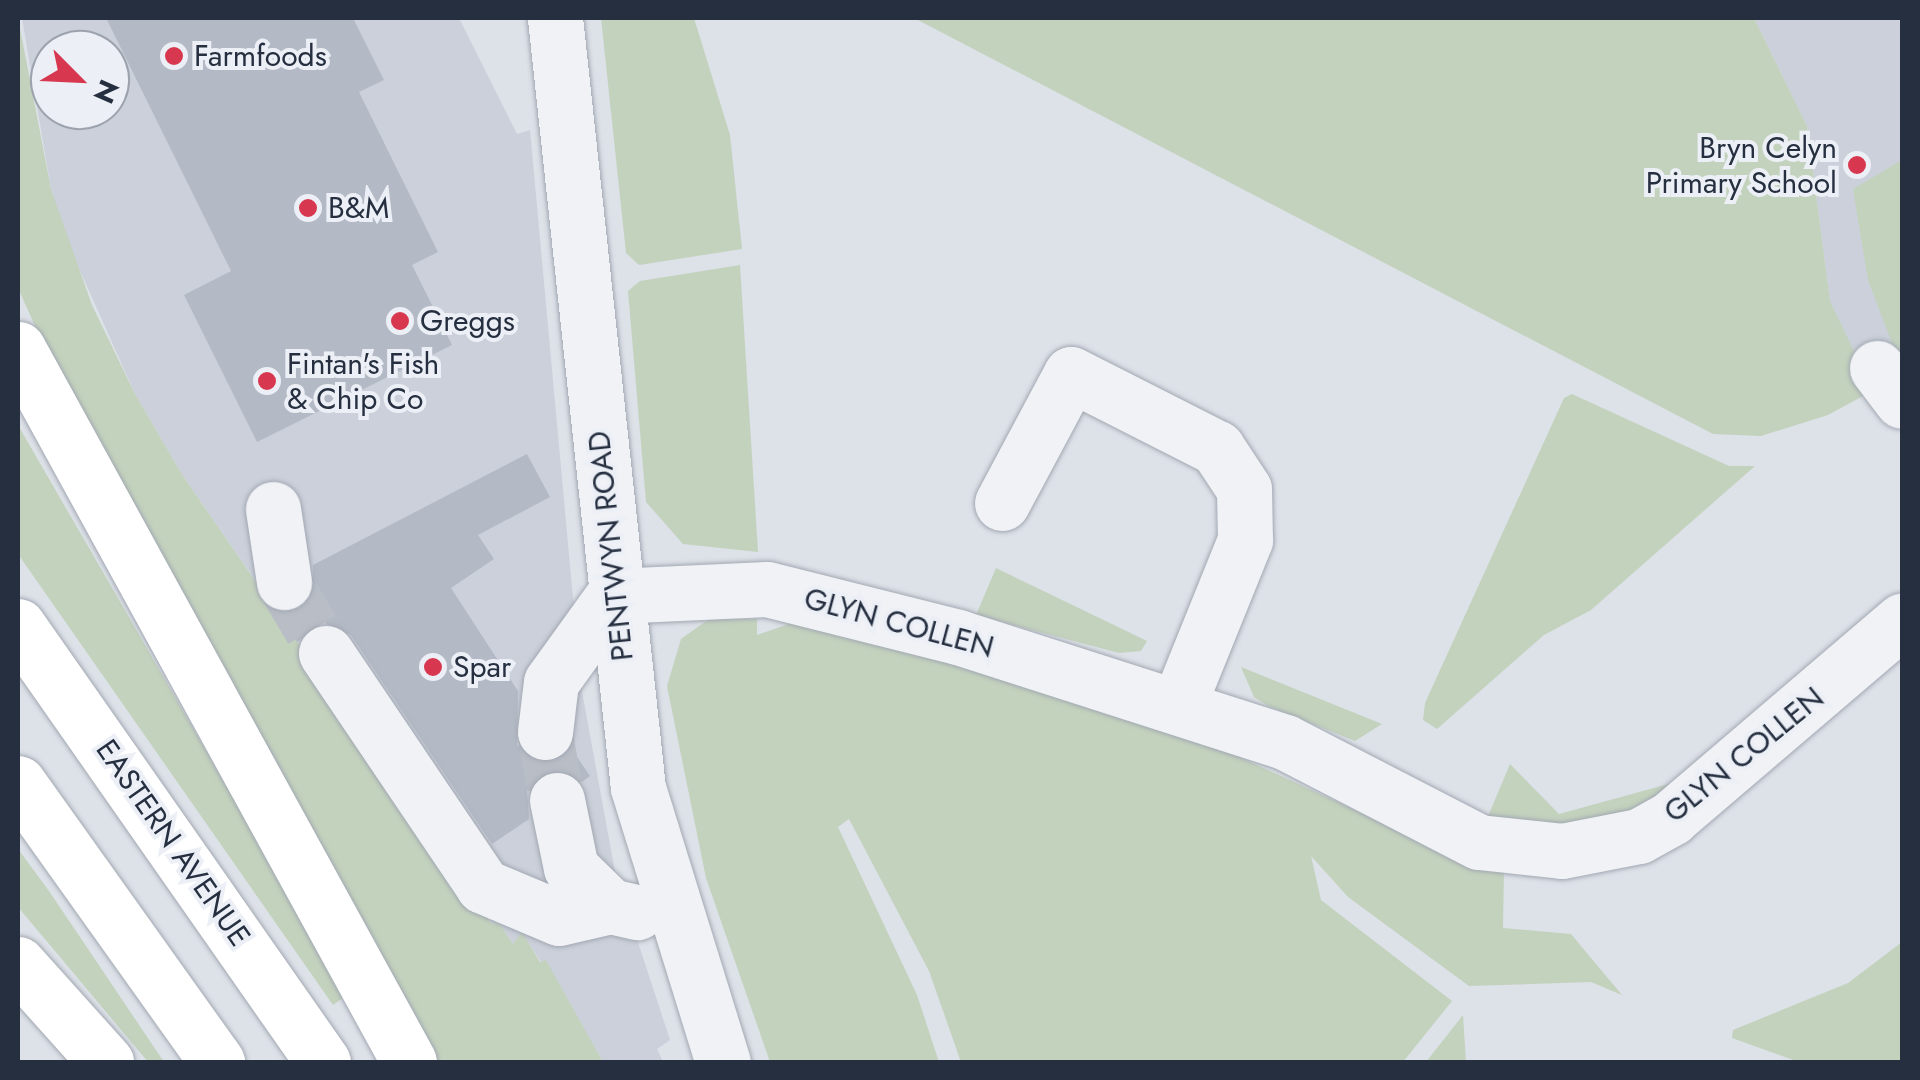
<!DOCTYPE html>
<style>
body{margin:0}
#map{position:relative;width:1920px;height:1080px;overflow:hidden;background:#dde1e8;font-family:Jost,sans-serif}
div>[style]{position:absolute}
[style*='--x']{left:calc(var(--x)*1px);top:calc(var(--y)*1px);width:calc(var(--w)*1px);rotate:calc(var(--a)*1deg)}
.built>*{inset:0;background:#cbd0da}
.green>*{inset:0;background:#c3d2bd}
.building>*{inset:0;background:#b4bac5}
.minor-tunnel>*{height:55px;margin-top:-27.5px;transform-origin:0;background:repeating-linear-gradient(90deg,#b8bdc6 0 55px,transparent 0 83px)}
.roads{filter:drop-shadow(0 0 2px #a2a8b2) drop-shadow(0 0 2px #a2a8b2)}
.minor>*{height:55px;margin:-27.5px;padding:0 27.5px;transform-origin:27.5px;border-radius:27.5px;background:#f0f2f6}
.highway>*{height:55px;margin:-27.5px;padding:0 27.5px;transform-origin:27.5px;border-radius:27.5px;background:#fff}
.dots>*{width:28px;height:28px;translate:-50% -50%;box-sizing:border-box;border:5px solid #ecf0f6;border-radius:50%}
span{translate:-50% -50%;white-space:nowrap;text-align:center;line-height:1.15;-webkit-text-stroke:8px #ecf0f6;paint-order:stroke}
.poi-label{font-size:30px;color:#252f40}
.left{translate:0 -50%;text-align:left}
.right{translate:-100% -50%;text-align:right}
.street-label{font-size:30px;color:#252f40}
.frame{position:absolute;inset:0;border:20px solid #252f40;pointer-events:none}
.north{position:absolute;left:30px;top:30px;width:100px;height:100px;box-sizing:border-box;background:#ecf0f6;border:2px solid #9ca3ad;border-radius:50%;rotate:114deg;font-size:28px;font-weight:700;line-height:40px;text-align:center;color:#252f40}
.north::after{content:'';display:block;margin:auto;width:35px;height:45px;background:#d7384f;clip-path:polygon(50% 0,100% 100%,50% 72%,0 100%)}
</style>
<div id="map">
<div class="built">
<div style="clip-path:polygon(evenodd,22px 18px,459px 18px,517px 134px,530px 130px,581px 686px,615px 872px,670px 1040px,657px 1049px,663px 1062px,603px 1062px,546px 961px,541px 962px,522px 933px,513px 944px,500px 924px,492px 923px,183px 476px,135px 394px,73px 255px,51px 189px,22px 18px,50px 50px,110px 50px,110px 110px,50px 110px,50px 50px)"></div>
<div style="clip-path:polygon(1754px 18px,1902px 18px,1902px 348px,1867px 378px,1830px 302px,1807px 126px)"></div>
</div>
<div class="green">
<div style="clip-path:polygon(18px 18px,51px 189px,92px 305px,135px 394px,183px 476px,491px 923px,500px 924px,513px 944px,522px 932px,540px 962px,546px 960px,603px 1062px,439px 1062px,187px 599px,82px 431px,18px 288px)"></div>
<div style="clip-path:polygon(601px 18px,694px 18px,730px 135px,742px 249px,639px 265px,626px 253px)"></div>
<div style="clip-path:polygon(914px 18px,1754px 18px,1807px 126px,1830px 301px,1867px 378px,1863px 396px,1828px 415px,1761px 436px,1713px 434px)"></div>
<div style="clip-path:polygon(1902px 160px,1902px 348px,1896px 354px,1868px 280px,1853px 189px)"></div>
<div style="clip-path:polygon(740px 265px,758px 552px,683px 544px,646px 502px,628px 291px,640px 281px)"></div>
<div style="clip-path:polygon(1572px 394px,1729px 466px,1755px 466px,1591px 610px,1544px 635px,1437px 729px,1423px 720px,1425px 703px,1564px 398px)"></div>
<div style="clip-path:polygon(18px 425px,347px 995px,333px 1005px,18px 554px)"></div>
<div style="clip-path:polygon(996px 568px,1147px 641px,1141px 651px,1119px 653px,976px 615px)"></div>
<div style="clip-path:polygon(709px 619px,757px 619px,757px 635px,798px 621px,1163px 722px,1403px 832px,1504px 869px,1503px 928px,1571px 934px,1622px 995px,1591px 982px,1469px 986px,1348px 897px,1311px 856px,1321px 900px,1452px 1001px,1403px 1062px,961px 1062px,929px 971px,849px 819px,838px 827px,917px 995px,939px 1062px,770px 1062px,706px 878px,667px 686px,681px 639px)"></div>
<div style="clip-path:polygon(1241px 667px,1382px 724px,1355px 741px,1268px 706px,1254px 697px)"></div>
<div style="clip-path:polygon(1510px 764px,1559px 814px,1683px 780px,1621px 816px,1557px 829px,1486px 821px)"></div>
<div style="clip-path:polygon(18px 849px,49px 891px,164px 1062px,148px 1062px,18px 907px)"></div>
<div style="clip-path:polygon(1902px 942px,1902px 1062px,1799px 1062px,1732px 1038px,1733px 1030px,1848px 983px)"></div>
<div style="clip-path:polygon(1463px 1015px,1466px 1062px,1426px 1062px)"></div>
</div>
<div class="building">
<div style="clip-path:polygon(106px 18px,353px 18px,384px 80px,359px 92px,438px 252px,412px 265px,452px 345px,257px 442px,184px 295px,231px 271px)"></div>
<div style="clip-path:polygon(527px 454px,550px 497px,478px 535px,494px 559px,451px 588px,518px 691px,517px 745px,542px 763px,571px 748px,590px 776px,582px 782px,552px 769px,537px 776px,527px 791px,529px 819px,492px 844px,351px 635px,323px 622px,297px 642px,279px 612px,303px 607px,313px 594px,313px 565px)"></div>
</div>
<div class="minor-tunnel">
<div style="--x:284;--y:582;--w:82;--a:59.4"></div>
<div style="--x:545;--y:732;--w:69;--a:80"></div>
</div>
<div class="roads">
<div class="minor">
<div style="--x:555;--y:18;--w:774;--a:83.85"></div>
<div style="--x:638;--y:788;--w:287;--a:72.8"></div>
<div style="--x:1877;--y:368;--w:41;--a:52.9"></div>
<div style="--x:1002;--y:503;--w:146;--a:-61.9"></div>
<div style="--x:1071;--y:374;--w:164;--a:26.9"></div>
<div style="--x:1217;--y:448;--w:49;--a:56.6"></div>
<div style="--x:1244;--y:489;--w:51;--a:88.9"></div>
<div style="--x:1245;--y:540;--w:179;--a:112"></div>
<div style="--x:273;--y:509;--w:74;--a:81.4"></div>
<div style="--x:326;--y:653;--w:281;--a:56"></div>
<div style="--x:483;--y:886;--w:82;--a:22.8"></div>
<div style="--x:559;--y:918;--w:52;--a:-13.2"></div>
<div style="--x:545;--y:732;--w:50;--a:-83.2"></div>
<div style="--x:551;--y:682;--w:106;--a:-54.2"></div>
<div style="--x:613;--y:596;--w:154;--a:-2.6"></div>
<div style="--x:767;--y:589;--w:197;--a:14.1"></div>
<div style="--x:958;--y:637;--w:343;--a:17.8"></div>
<div style="--x:1285;--y:742;--w:218;--a:27.3"></div>
<div style="--x:1479;--y:842;--w:83;--a:6.2"></div>
<div style="--x:1562;--y:851;--w:78;--a:-11"></div>
<div style="--x:1639;--y:836;--w:37;--a:-29"></div>
<div style="--x:1671;--y:818;--w:304;--a:-40.5"></div>
<div style="--x:557;--y:800;--w:69;--a:78.4"></div>
<div style="--x:571;--y:868;--w:54;--a:44.3"></div>
<div style="--x:610;--y:906;--w:28;--a:13"></div>
</div>
<div class="highway">
<div style="--x:18;--y:349;--w:813;--a:61.26"></div>
<div style="--x:18;--y:626;--w:532;--a:55.03"></div>
<div style="--x:18;--y:783;--w:343;--a:54.5"></div>
<div style="--x:18;--y:964;--w:132;--a:48.1"></div>
</div>
</div>
<div class="dots">
<div style="left:174px;top:56px;background:#d7384f"></div>
<div style="left:1857px;top:165px;background:#d7384f"></div>
<div style="left:308px;top:208px;background:#d7384f"></div>
<div style="left:400px;top:321px;background:#d7384f"></div>
<div style="left:267px;top:381px;background:#d7384f"></div>
<div style="left:433px;top:667px;background:#d7384f"></div>
</div>
<div class="poi-label">
<span class="left" style="left:194px;top:56px">Farmfoods</span>
<span class="right" style="left:1837px;top:165px">Bryn Celyn<br>Primary School</span>
<span class="left" style="left:328px;top:208px">B&amp;M</span>
<span class="left" style="left:420px;top:321px">Greggs</span>
<span class="left" style="left:287px;top:381px">Fintan's Fish<br>&amp; Chip Co</span>
<span class="left" style="left:453px;top:667px">Spar</span>
</div>
<div class="street-label">
<span style="left:611px;top:546px;rotate:-96deg">PENTWYN ROAD</span>
<span style="left:899px;top:623px;rotate:15deg">GLYN COLLEN</span>
<span style="left:1744px;top:755px;rotate:-39deg">GLYN COLLEN</span>
<span style="left:173px;top:843px;rotate:55deg">EASTERN AVENUE</span>
</div>
<div class="frame"></div>
<div class="north">N</div>
</div>
